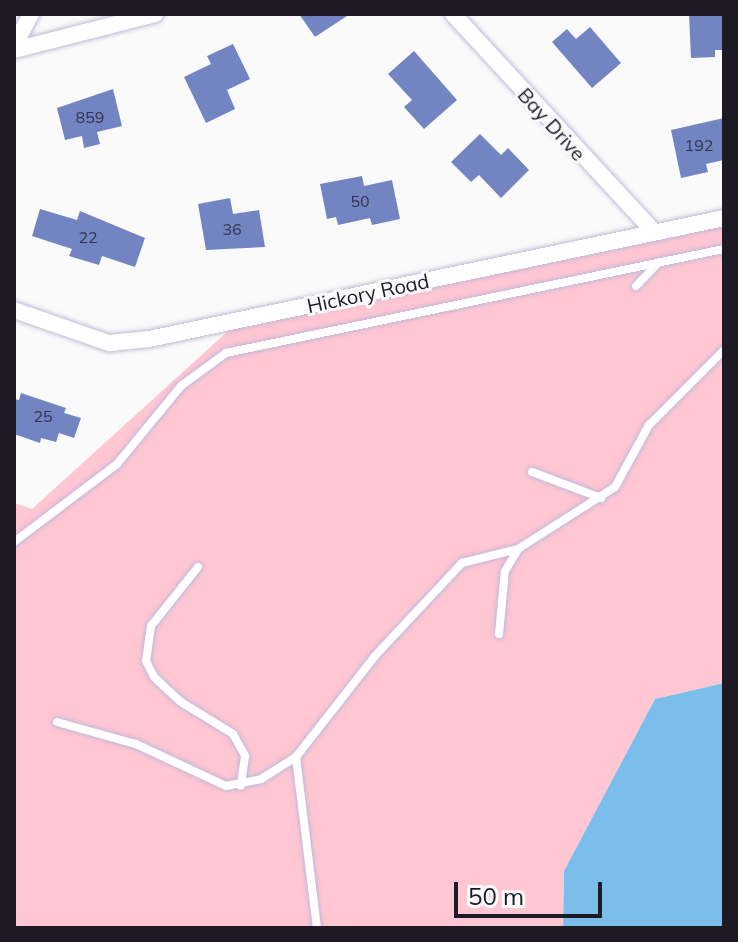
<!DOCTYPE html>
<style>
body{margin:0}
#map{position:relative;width:738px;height:942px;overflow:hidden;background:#fafafa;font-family:Mulish,sans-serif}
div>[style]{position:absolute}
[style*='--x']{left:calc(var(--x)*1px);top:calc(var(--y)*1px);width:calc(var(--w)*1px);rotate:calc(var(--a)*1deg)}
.green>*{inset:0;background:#ffc6d3}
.water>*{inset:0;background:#7cbeeb}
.building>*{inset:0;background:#7284c1}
.roads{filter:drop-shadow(0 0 2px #c3b9d7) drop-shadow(0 0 2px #c3b9d7)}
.service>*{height:8px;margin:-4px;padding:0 4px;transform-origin:4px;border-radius:4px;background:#fff}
.minor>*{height:16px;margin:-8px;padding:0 8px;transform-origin:8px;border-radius:8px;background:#fff}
span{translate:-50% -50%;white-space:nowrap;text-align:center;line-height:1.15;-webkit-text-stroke:6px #fafafa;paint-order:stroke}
.number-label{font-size:16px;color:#33344c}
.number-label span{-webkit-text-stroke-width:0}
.street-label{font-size:20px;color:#1e1a25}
.frame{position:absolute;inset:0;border:16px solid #1e1a25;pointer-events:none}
.scale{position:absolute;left:454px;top:882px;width:148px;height:36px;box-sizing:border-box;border:4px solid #1e1a25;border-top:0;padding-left:10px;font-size:24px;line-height:28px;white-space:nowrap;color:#1e1a25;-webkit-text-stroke:6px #fafafa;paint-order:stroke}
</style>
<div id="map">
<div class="green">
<div style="clip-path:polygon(724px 222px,724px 683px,655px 699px,564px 871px,563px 928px,14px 928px,14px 503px,32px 509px,239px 321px)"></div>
</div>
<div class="water">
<div style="clip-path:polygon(724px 683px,724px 928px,563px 928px,564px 871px,655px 699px)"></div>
</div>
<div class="building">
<div style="clip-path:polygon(299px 14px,350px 14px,315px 37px)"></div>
<div style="clip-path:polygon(689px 14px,723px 14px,724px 50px,715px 50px,715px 57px,691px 58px)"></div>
<div style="clip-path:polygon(590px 27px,621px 63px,592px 88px,552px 42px,567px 29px,576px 39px)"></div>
<div style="clip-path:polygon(233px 44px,250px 79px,227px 90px,235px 109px,206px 123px,184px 77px,211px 64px,207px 56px)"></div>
<div style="clip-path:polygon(414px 51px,457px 100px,424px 129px,404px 107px,412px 100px,388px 74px)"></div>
<div style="clip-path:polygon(113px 89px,122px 126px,97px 132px,100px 144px,84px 148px,82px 136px,65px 140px,57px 108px)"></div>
<div style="clip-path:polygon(724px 118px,724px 160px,706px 164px,708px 172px,681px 178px,671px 130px)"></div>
<div style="clip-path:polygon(480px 134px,501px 155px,508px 148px,529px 170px,501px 198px,479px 175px,471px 182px,451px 162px)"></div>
<div style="clip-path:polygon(362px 176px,364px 186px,392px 180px,400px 219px,372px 225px,370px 218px,338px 225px,336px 217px,327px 219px,320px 184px)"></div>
<div style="clip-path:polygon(230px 198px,233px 214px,259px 210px,265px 247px,206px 250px,198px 204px)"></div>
<div style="clip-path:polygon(40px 209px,77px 220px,80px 211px,145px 238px,135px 267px,102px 256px,99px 265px,69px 256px,72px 249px,32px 236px)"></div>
<div style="clip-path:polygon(21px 393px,66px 408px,64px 413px,81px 418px,74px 438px,59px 433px,56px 442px,41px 438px,40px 443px,14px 434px,14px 399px,19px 400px)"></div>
</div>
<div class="roads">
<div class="service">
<div style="--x:636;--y:286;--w:33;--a:-46"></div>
<div style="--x:532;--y:472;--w:74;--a:20.6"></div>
<div style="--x:14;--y:542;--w:129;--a:-37.1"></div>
<div style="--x:117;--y:464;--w:101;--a:-50.6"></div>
<div style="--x:181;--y:386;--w:56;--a:-36.3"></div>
<div style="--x:226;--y:353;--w:509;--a:-11.8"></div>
<div style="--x:198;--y:567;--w:75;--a:128.5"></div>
<div style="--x:151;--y:626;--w:35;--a:98"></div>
<div style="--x:146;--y:661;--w:18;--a:63"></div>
<div style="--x:154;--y:677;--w:37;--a:43"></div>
<div style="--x:181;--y:702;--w:61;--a:31.6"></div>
<div style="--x:233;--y:734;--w:25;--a:61"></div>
<div style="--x:245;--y:756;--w:30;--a:98"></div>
<div style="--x:499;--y:634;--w:63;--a:-84.6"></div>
<div style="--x:505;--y:571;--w:26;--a:-59"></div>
<div style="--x:57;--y:722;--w:82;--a:15.6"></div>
<div style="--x:136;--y:744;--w:99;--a:25"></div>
<div style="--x:226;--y:786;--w:36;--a:-11"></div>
<div style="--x:261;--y:779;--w:41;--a:-32.2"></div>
<div style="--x:296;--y:757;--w:127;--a:-52"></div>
<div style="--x:374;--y:657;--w:129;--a:-46.9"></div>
<div style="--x:462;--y:563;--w:58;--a:-14"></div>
<div style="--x:518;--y:549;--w:115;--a:-32.6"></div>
<div style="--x:615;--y:487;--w:71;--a:-61.3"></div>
<div style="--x:649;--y:425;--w:106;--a:-45"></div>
<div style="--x:296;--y:757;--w:172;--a:83"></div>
</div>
<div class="minor">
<div style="--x:453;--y:14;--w:297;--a:47.3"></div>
<div style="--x:14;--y:46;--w:36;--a:-62"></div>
<div style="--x:14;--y:50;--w:146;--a:-14.3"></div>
<div style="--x:14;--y:310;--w:101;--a:19.2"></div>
<div style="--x:109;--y:343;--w:40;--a:-5.7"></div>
<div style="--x:149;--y:339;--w:588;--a:-11.88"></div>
</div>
</div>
<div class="number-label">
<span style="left:90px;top:117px">859</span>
<span style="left:699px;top:145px">192</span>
<span style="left:360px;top:201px">50</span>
<span style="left:232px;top:229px">36</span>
<span style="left:88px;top:237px">22</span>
<span style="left:43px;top:416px">25</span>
</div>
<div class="street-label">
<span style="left:552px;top:124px;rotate:48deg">Bay Drive</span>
<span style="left:368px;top:293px;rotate:-12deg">Hickory Road</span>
</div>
<div class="frame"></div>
<div class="scale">50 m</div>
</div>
